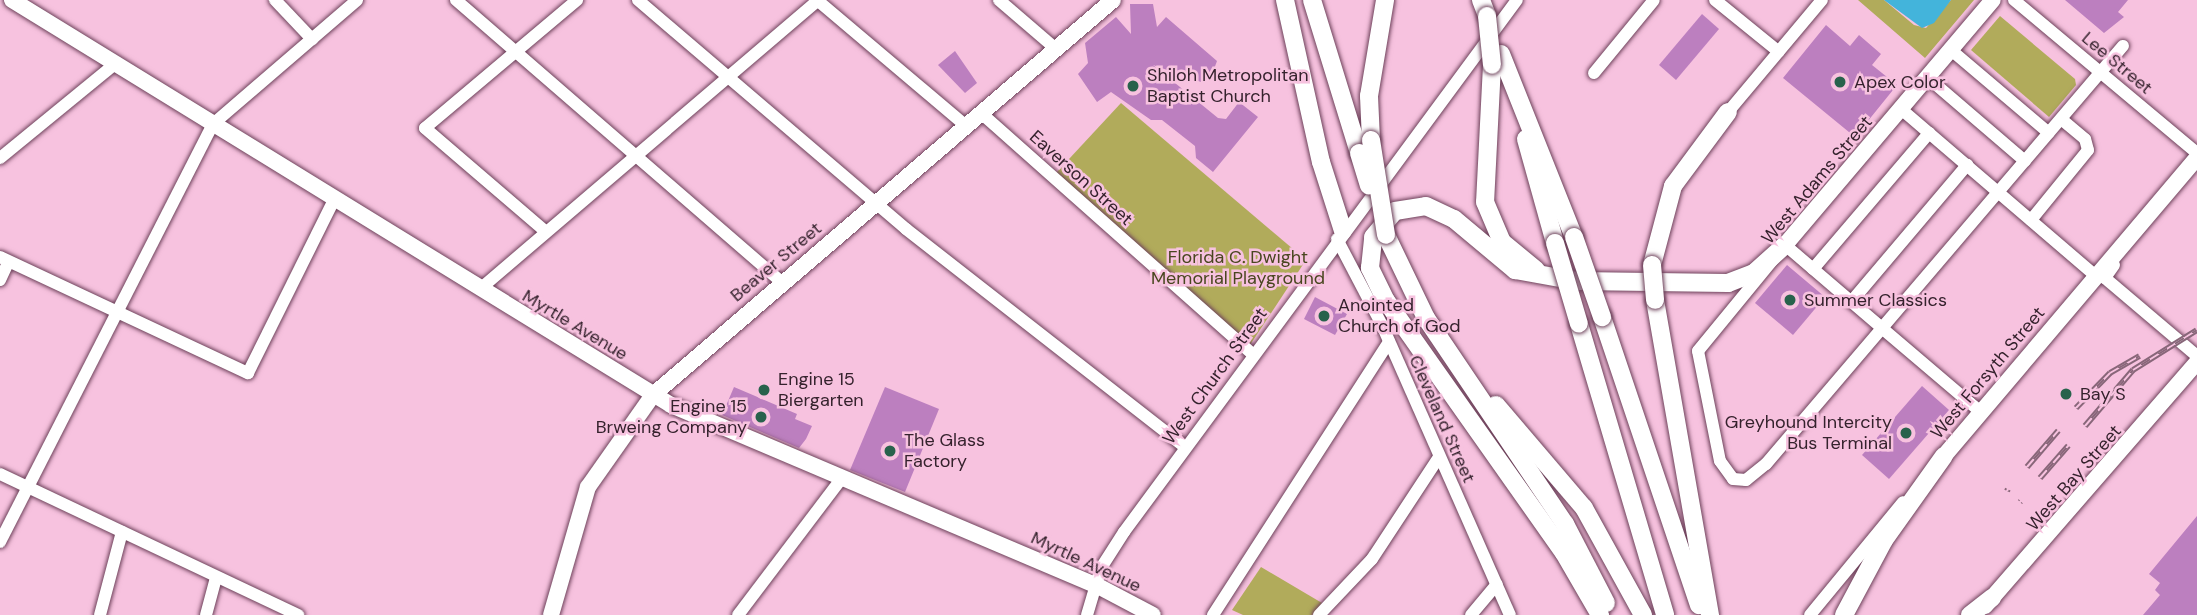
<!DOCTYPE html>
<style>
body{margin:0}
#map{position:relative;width:2197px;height:615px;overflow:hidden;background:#f7c2df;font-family:"DM Sans",sans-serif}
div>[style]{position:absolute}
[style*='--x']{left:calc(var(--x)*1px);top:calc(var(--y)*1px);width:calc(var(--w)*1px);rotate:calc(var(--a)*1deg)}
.green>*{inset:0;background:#b1ab5b}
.water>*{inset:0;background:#43b4db}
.building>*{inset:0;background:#bc7fbf}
.roads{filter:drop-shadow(0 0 2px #6d415a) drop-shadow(0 0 2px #6d415a)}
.minor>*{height:12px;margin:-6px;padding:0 6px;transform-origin:6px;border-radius:6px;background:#fff}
.major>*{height:16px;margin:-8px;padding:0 8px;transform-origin:8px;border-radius:8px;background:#fff}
.highway>*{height:18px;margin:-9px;padding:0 9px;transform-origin:9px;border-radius:9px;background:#fff}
.rail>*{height:6px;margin-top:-3px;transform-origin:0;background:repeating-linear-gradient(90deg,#f7c2df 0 10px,#886679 0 20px);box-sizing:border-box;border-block:2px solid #886679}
.bridges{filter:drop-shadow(0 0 2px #6d415a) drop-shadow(0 0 2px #6d415a)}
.highway-bridge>*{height:18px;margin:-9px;padding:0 9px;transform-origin:9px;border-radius:9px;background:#fff}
.dots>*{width:19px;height:19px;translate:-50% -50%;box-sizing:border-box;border:4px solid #f7c2df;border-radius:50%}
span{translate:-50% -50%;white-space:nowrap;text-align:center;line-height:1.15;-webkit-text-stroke:5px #f7c2df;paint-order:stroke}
.street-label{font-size:18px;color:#35222d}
.poi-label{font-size:18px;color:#35222d}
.left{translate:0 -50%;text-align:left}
.right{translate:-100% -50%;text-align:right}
.park-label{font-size:18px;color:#49461f}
</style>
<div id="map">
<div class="green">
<div style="clip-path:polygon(1858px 0,1884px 0,1914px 25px,1926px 28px,1951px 0,1974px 0,1925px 58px)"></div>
<div style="clip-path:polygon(2000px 16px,2075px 79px,2076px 85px,2049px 117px,1971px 50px)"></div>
<div style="clip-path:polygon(1121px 103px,1306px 260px,1250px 345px,1056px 173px)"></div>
<div style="clip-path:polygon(1261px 567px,1322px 603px,1312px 615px,1243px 615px,1232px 610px)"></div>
</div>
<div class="water">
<div style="clip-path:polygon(1884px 0,1951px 0,1934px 23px,1922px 28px)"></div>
</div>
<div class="building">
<div style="clip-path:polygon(2065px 0,2128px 0,2118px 12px,2124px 17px,2104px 33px)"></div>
<div style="clip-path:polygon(1130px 4px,1153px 4px,1157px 27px,1166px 17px,1217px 61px,1210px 80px,1201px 82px,1153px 65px,1218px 118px,1226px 119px,1239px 102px,1258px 117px,1213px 172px,1196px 158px,1195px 146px,1162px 120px,1151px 120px,1111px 92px,1097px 102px,1078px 74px,1088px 63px,1085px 43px,1116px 17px,1131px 34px)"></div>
<div style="clip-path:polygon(1702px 14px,1719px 29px,1676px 80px,1659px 65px)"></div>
<div style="clip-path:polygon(1826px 25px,1850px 46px,1859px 35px,1881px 54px,1872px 65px,1897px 85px,1855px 137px,1783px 78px)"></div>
<div style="clip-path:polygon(955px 51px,977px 83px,965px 93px,938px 65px)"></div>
<div style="clip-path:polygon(1787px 265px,1825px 297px,1793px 335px,1755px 303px)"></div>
<div style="clip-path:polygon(1315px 297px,1347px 314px,1335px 335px,1304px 319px)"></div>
<div style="clip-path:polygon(1922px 386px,1949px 410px,1889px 479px,1862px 455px)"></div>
<div style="clip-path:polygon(734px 387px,797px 414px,795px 419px,812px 426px,806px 439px,799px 448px,722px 415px)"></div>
<div style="clip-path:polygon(885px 387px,939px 409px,905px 492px,850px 470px)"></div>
<div style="clip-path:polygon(2197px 516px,2197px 615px,2143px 615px,2160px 595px,2155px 590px,2160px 583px,2149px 574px)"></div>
</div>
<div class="roads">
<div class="minor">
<div style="--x:275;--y:0;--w:54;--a:46.5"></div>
<div style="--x:456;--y:0;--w:431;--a:40.9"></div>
<div style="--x:638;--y:0;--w:353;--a:40.5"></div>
<div style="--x:906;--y:229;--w:354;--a:38"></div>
<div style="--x:817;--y:0;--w:195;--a:40.2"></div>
<div style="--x:999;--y:0;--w:75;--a:40.7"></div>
<div style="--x:1715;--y:0;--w:82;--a:39.1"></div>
<div style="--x:2014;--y:0;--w:239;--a:39.9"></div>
<div style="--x:1951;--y:50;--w:128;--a:40.3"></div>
<div style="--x:1594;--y:73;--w:94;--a:-50.6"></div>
<div style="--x:1927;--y:77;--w:129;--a:40.6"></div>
<div style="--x:1901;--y:109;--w:255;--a:40.6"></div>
<div style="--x:1728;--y:112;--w:146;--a:-50"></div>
<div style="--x:981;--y:113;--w:363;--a:41.6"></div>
<div style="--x:0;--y:158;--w:149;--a:-39.3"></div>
<div style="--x:2031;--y:220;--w:90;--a:-50.8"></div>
<div style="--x:2088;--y:150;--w:11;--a:-105"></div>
<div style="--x:2085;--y:139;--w:31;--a:-140"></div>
<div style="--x:545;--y:231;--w:158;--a:-139.4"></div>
<div style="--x:425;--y:128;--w:199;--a:-40.1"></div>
<div style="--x:1337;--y:239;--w:97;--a:62.4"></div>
<div style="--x:1382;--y:325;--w:317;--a:66.2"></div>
<div style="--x:0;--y:257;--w:274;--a:25.1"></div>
<div style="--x:248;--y:373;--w:195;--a:-63.6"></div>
<div style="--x:2114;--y:265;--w:16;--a:125"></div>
<div style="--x:2105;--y:278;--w:121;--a:40.3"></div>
<div style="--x:1813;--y:269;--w:179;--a:-49.5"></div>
<div style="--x:0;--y:280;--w:19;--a:-65"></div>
<div style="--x:480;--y:289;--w:445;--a:-40.5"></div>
<div style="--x:1851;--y:302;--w:180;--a:-49.7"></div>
<div style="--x:1981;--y:412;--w:14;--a:-141"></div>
<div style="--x:1970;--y:403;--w:116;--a:-139.6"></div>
<div style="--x:1882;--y:328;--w:128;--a:-139.4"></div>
<div style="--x:1785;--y:245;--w:137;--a:129.4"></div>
<div style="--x:1698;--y:351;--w:112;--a:78.7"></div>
<div style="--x:1720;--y:461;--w:22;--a:54"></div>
<div style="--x:1733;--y:479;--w:13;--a:4"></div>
<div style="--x:1746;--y:480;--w:26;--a:-39"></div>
<div style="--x:1766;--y:464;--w:179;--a:-49.5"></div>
<div style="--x:1882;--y:328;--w:371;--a:-49.5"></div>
<div style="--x:0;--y:474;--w:330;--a:25.3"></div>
<div style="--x:0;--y:542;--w:469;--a:-63"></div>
<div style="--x:213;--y:124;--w:190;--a:-40.7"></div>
<div style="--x:100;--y:615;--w:86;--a:-75.2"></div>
<div style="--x:206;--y:615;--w:39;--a:-75"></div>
<div style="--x:738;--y:615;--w:172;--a:-52.8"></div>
<div style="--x:1087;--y:615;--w:49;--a:-73.4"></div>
<div style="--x:1101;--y:568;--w:43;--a:-57.4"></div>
<div style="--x:1124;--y:532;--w:661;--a:-53.55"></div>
<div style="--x:1213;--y:615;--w:325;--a:-57.2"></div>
<div style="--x:1319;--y:615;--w:77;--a:-46.6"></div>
<div style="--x:1372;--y:559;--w:122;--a:-56.7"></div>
<div style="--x:1471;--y:615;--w:40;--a:-50"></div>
<div style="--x:1810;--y:615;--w:146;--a:-50.5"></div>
</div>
<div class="major">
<div style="--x:12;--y:0;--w:774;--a:31.57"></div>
<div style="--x:671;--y:405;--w:462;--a:23"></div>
<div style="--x:1096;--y:585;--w:64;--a:27.8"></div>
<div style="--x:1785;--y:245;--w:321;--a:-49.7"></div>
<div style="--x:1944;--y:456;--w:391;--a:-49.7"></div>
<div style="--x:1985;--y:606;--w:323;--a:-49"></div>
<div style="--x:551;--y:615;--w:133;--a:-73.9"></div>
<div style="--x:588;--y:487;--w:113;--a:-54.8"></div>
<div style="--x:653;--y:395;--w:606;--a:-40.65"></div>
</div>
<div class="highway">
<div style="--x:1285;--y:0;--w:166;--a:77.5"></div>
<div style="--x:1321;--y:162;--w:72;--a:72.3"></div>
<div style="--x:1312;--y:0;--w:160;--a:72.9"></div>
<div style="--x:1481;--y:0;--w:17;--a:69"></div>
<div style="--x:1501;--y:54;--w:197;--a:68.3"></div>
<div style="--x:1492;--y:65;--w:137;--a:92.9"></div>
<div style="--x:1485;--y:202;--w:43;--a:67"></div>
<div style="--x:1502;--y:242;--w:44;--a:39.5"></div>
<div style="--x:1526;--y:139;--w:108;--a:74.4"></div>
<div style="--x:1371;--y:140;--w:44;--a:-92.6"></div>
<div style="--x:1369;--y:96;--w:97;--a:-80.5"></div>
<div style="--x:1386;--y:235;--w:92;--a:64.3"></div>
<div style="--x:1426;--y:318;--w:249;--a:56"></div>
<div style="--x:1565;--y:524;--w:89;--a:62.6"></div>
<div style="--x:1652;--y:265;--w:82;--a:-75.1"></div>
<div style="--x:1673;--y:186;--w:92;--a:-53.4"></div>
<div style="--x:1655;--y:300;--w:320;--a:80.1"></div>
<div style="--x:1602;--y:317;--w:304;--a:71.4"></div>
<div style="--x:1579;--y:324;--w:303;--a:73.5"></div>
<div style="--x:1496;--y:405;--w:135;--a:49.5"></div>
<div style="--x:1584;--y:508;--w:122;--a:61.1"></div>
<div style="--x:1600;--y:615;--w:72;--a:-120.1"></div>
<div style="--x:1564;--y:553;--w:309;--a:-125.2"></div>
<div style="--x:1386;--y:301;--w:37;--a:-116"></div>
<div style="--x:1370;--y:268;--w:31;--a:-84"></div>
<div style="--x:1373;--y:237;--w:34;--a:-50"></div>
<div style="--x:1395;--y:211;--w:31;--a:-9"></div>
<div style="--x:1426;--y:206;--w:31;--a:25"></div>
<div style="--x:1454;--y:219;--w:80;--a:39.9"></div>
<div style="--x:1515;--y:270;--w:62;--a:10.2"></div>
<div style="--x:1576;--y:281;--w:152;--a:0.8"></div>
<div style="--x:1728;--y:283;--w:28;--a:-21"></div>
<div style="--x:1754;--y:273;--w:42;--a:-42.1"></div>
<div style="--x:1844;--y:615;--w:85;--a:-61.9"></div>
<div style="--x:1884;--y:540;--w:103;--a:-54.5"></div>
<div style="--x:1970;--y:615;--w:28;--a:-38"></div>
</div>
</div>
<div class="rail">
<div style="--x:2076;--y:408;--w:49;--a:-45.8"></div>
<div style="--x:2110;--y:373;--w:34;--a:-30"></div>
<div style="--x:2085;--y:426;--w:74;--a:-49.4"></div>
<div style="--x:2133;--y:370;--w:75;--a:-32"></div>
<div style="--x:2027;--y:467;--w:48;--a:-49.3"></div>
<div style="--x:2040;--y:478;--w:43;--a:-48.8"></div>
<div style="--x:2007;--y:491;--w:2;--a:-63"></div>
<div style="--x:2020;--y:502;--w:1;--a:-45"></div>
</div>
<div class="bridges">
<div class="highway-bridge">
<div style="--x:1487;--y:16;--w:49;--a:84.2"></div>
<div style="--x:1371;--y:140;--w:96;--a:81"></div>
<div style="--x:1359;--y:153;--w:34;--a:73"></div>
<div style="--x:1574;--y:237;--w:85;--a:70.7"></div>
<div style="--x:1555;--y:243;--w:84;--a:73.5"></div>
<div style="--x:1652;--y:265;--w:35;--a:85"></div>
</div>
</div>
<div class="dots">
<div style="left:1840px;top:82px;background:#28624c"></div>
<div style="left:1133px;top:86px;background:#28624c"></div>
<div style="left:1790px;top:300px;background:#28624c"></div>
<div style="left:1324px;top:316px;background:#28624c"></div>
<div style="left:764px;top:390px;background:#28624c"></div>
<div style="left:2066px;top:394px;background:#28624c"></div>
<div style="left:761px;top:417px;background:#28624c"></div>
<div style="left:1906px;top:433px;background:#28624c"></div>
<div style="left:890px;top:451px;background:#28624c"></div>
</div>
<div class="street-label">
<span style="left:2117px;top:63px;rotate:40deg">Lee Street</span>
<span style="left:1081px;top:178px;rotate:42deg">Eaverson Street</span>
<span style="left:1817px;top:180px;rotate:-50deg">West Adams Street</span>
<span style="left:776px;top:262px;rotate:-40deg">Beaver Street</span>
<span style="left:575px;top:325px;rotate:31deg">Myrtle Avenue</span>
<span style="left:1988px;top:373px;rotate:-50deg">West Forsyth Street</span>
<span style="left:1215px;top:376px;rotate:-54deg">West Church Street</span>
<span style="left:1442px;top:419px;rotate:66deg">Cleveland Street</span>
<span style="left:2074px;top:478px;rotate:-49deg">West Bay Street</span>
<span style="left:1086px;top:562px;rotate:25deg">Myrtle Avenue</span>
</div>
<div class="poi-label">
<span class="left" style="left:1147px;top:86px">Shiloh Metropolitan<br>Baptist Church</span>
<span class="left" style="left:1854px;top:82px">Apex Color</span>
<span class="left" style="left:1804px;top:300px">Summer Classics</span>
<span class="left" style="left:1338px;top:316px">Anointed<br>Church of God</span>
<span class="left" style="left:778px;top:390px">Engine 15<br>Biergarten</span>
<span class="left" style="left:2080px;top:394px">Bay S</span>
<span class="right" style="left:747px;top:417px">Engine 15<br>Brweing Company</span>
<span class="right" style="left:1892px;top:433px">Greyhound Intercity<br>Bus Terminal</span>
<span class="left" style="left:904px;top:451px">The Glass<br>Factory</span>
</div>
<div class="park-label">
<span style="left:1238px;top:268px">Florida C. Dwight<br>Memorial Playground</span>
</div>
</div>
